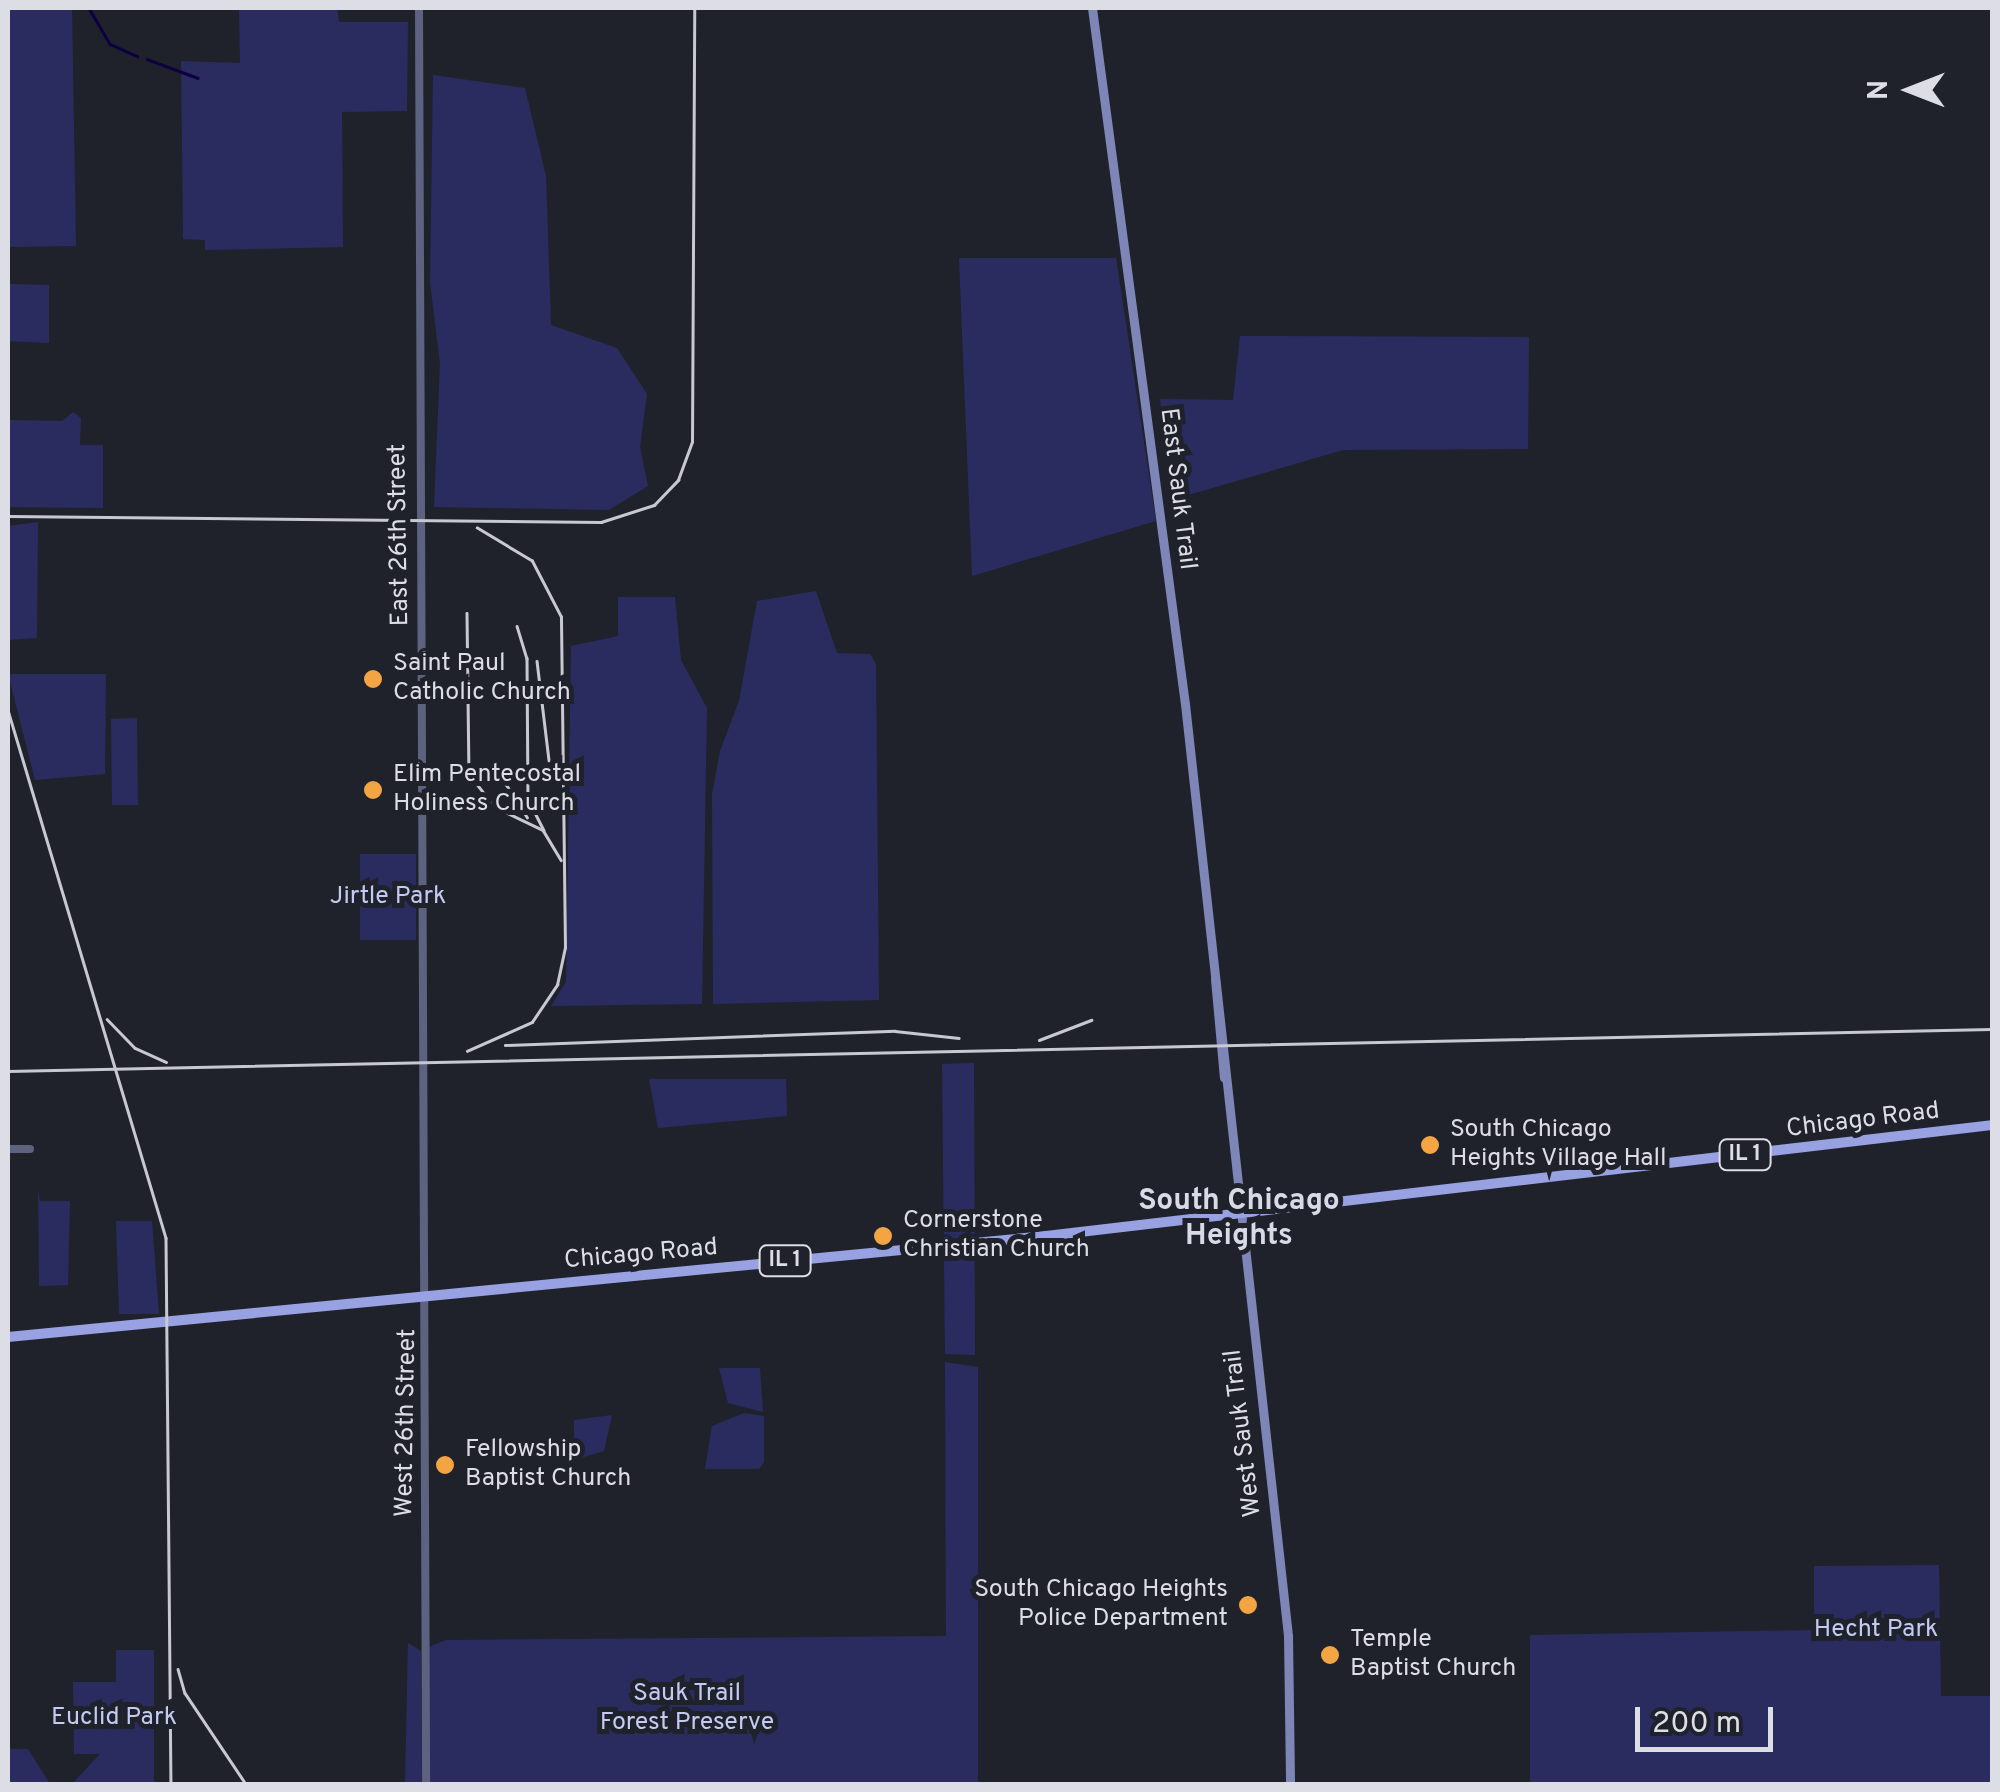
<!DOCTYPE html>
<style>
body{margin:0}
#map{position:relative;width:2000px;height:1792px;overflow:hidden;background:#20222b;font-family:Overpass,sans-serif}
div>[style]{position:absolute}
[style*='--x']{left:calc(var(--x)*1px);top:calc(var(--y)*1px);width:calc(var(--w)*1px);rotate:calc(var(--a)*1deg)}
.green>*{inset:0;background:#2a2c60}
.stream>*{height:2.5px;margin:-1.25px;padding:0 1.25px;transform-origin:1.25px;border-radius:1.25px;background:#0d0041}
.tertiary>*{height:8px;margin:-4px;padding:0 4px;transform-origin:4px;border-radius:4px;background:#5d6281}
.secondary>*{height:9px;margin:-4.5px;padding:0 4.5px;transform-origin:4.5px;border-radius:4.5px;background:#7e85b7}
.primary>*{height:10px;margin:-5px;padding:0 5px;transform-origin:5px;border-radius:5px;background:#98a1e2}
.rail>*{height:2.5px;margin:-1.25px;padding:0 1.25px;transform-origin:1.25px;border-radius:1.25px;background:#c8c9d0}
.dots>*{width:28px;height:28px;translate:-50% -50%;box-sizing:border-box;border:5px solid #20222b;border-radius:50%}
span{translate:-50% -50%;white-space:nowrap;text-align:center;line-height:1.15;-webkit-text-stroke:10px #20222b;paint-order:stroke}
.shield-label span{padding:2px 8px;background:#20222b;border:2px solid;border-radius:8px;-webkit-text-stroke-width:0}
.shield-label{font-size:22px;color:#dddee5;font-weight:700}
.street-label{font-size:25px;color:#dddee5}
.poi-label{font-size:25px;color:#dddee5}
.left{translate:0 -50%;text-align:left}
.right{translate:-100% -50%;text-align:right}
.park-label{font-size:25px;color:#c4cbf3}
.quarter-label{font-size:30px;color:#d8dae7;font-weight:700}
.frame{position:absolute;inset:0;border:10px solid #dddee5;pointer-events:none}
.north{position:absolute;left:1860px;top:40px;width:100px;height:100px;-webkit-text-stroke:8px #20222b;paint-order:stroke;rotate:270deg;font-size:28px;font-weight:700;line-height:40px;text-align:center;color:#dddee5}
.north::after{content:'';display:block;margin:auto;width:35px;height:45px;background:#dddee5;clip-path:polygon(50% 0,100% 100%,50% 72%,0 100%)}
.scale{position:absolute;left:1635px;top:1707px;width:138px;height:45px;box-sizing:border-box;border:5px solid #dddee5;border-top:0;padding-left:12px;font-size:30px;line-height:35px;white-space:nowrap;color:#dddee5;-webkit-text-stroke:8px #20222b;paint-order:stroke}
</style>
<div id="map">
<div class="green">
<div style="clip-path:polygon(8px 8px,72px 8px,76px 246px,8px 247px)"></div>
<div style="clip-path:polygon(239px 8px,337px 8px,339px 22px,408px 22px,407px 111px,342px 112px,343px 247px,205px 250px,205px 240px,183px 239px,181px 61px,240px 63px)"></div>
<div style="clip-path:polygon(433px 75px,525px 88px,546px 176px,551px 325px,617px 348px,647px 394px,640px 447px,648px 486px,609px 510px,434px 507px,440px 364px,430px 282px)"></div>
<div style="clip-path:polygon(959px 258px,1116px 258px,1156px 521px,972px 576px)"></div>
<div style="clip-path:polygon(8px 284px,49px 285px,49px 343px,8px 341px)"></div>
<div style="clip-path:polygon(1240px 336px,1529px 337px,1528px 449px,1343px 450px,1171px 500px,1160px 399px,1233px 400px)"></div>
<div style="clip-path:polygon(73px 412px,81px 418px,80px 445px,103px 445px,103px 508px,8px 507px,8px 420px,62px 421px)"></div>
<div style="clip-path:polygon(38px 522px,37px 638px,9px 640px,8px 664px,8px 526px)"></div>
<div style="clip-path:polygon(816px 591px,837px 653px,870px 654px,876px 664px,879px 1000px,713px 1004px,712px 794px,720px 751px,739px 701px,757px 601px)"></div>
<div style="clip-path:polygon(618px 597px,675px 597px,681px 660px,707px 708px,702px 1004px,551px 1006px,566px 982px,571px 646px,618px 636px)"></div>
<div style="clip-path:polygon(8px 674px,106px 674px,105px 774px,35px 780px)"></div>
<div style="clip-path:polygon(137px 718px,138px 805px,112px 805px,111px 719px)"></div>
<div style="clip-path:polygon(360px 854px,416px 854px,416px 940px,360px 940px)"></div>
<div style="clip-path:polygon(974px 1063px,975px 1355px,945px 1354px,942px 1064px)"></div>
<div style="clip-path:polygon(649px 1079px,786px 1079px,787px 1116px,658px 1128px)"></div>
<div style="clip-path:polygon(38px 1190px,40px 1201px,70px 1201px,68px 1285px,39px 1286px)"></div>
<div style="clip-path:polygon(116px 1221px,152px 1221px,159px 1314px,119px 1314px)"></div>
<div style="clip-path:polygon(945px 1362px,978px 1367px,978px 1784px,429px 1784px,429px 1647px,446px 1640px,946px 1636px)"></div>
<div style="clip-path:polygon(719px 1368px,760px 1368px,763px 1412px,728px 1403px)"></div>
<div style="clip-path:polygon(744px 1413px,764px 1416px,764px 1462px,759px 1469px,705px 1469px,712px 1426px)"></div>
<div style="clip-path:polygon(612px 1415px,604px 1451px,574px 1460px,574px 1420px)"></div>
<div style="clip-path:polygon(1939px 1565px,1941px 1696px,1992px 1696px,1992px 1784px,1530px 1784px,1530px 1635px,1814px 1630px,1814px 1566px)"></div>
<div style="clip-path:polygon(408px 1643px,421px 1651px,422px 1784px,405px 1784px)"></div>
<div style="clip-path:polygon(116px 1650px,154px 1650px,154px 1784px,72px 1784px,100px 1754px,74px 1754px,73px 1682px,116px 1682px)"></div>
<div style="clip-path:polygon(8px 1749px,28px 1749px,50px 1784px,8px 1784px)"></div>
</div>
<div class="stream">
<div style="--x:89;--y:8;--w:42;--a:59.7"></div>
<div style="--x:110;--y:44;--w:30;--a:24"></div>
<div style="--x:147;--y:59;--w:54;--a:20.4"></div>
</div>
<div class="tertiary">
<div style="--x:419;--y:8;--w:1776;--a:89.77"></div>
<div style="--x:8;--y:1149;--w:22;--a:0"></div>
</div>
<div class="secondary">
<div style="--x:1092;--y:8;--w:702;--a:82.39"></div>
<div style="--x:1185;--y:704;--w:938;--a:83.69"></div>
<div style="--x:1288;--y:1636;--w:148;--a:89.2"></div>
<div style="--x:1215;--y:979;--w:99;--a:84.8"></div>
</div>
<div class="primary">
<div style="--x:8;--y:1337;--w:1043;--a:-5.56"></div>
<div style="--x:1046;--y:1236;--w:952;--a:-6.69"></div>
</div>
<div class="rail">
<div style="--x:8;--y:516;--w:593;--a:0.58"></div>
<div style="--x:601;--y:522;--w:56;--a:-17.8"></div>
<div style="--x:654;--y:505;--w:35;--a:-46"></div>
<div style="--x:678;--y:480;--w:40;--a:-69.8"></div>
<div style="--x:692;--y:442;--w:434;--a:-89.7"></div>
<div style="--x:467;--y:613;--w:161;--a:89.3"></div>
<div style="--x:469;--y:774;--w:42;--a:51.8"></div>
<div style="--x:495;--y:807;--w:53;--a:25.6"></div>
<div style="--x:543;--y:830;--w:35;--a:59"></div>
<div style="--x:517;--y:626;--w:34;--a:73"></div>
<div style="--x:527;--y:658;--w:141;--a:89.6"></div>
<div style="--x:528;--y:799;--w:35;--a:63"></div>
<div style="--x:537;--y:661;--w:100;--a:83.1"></div>
<div style="--x:8;--y:710;--w:551;--a:73.34"></div>
<div style="--x:166;--y:1238;--w:546;--a:89.48"></div>
<div style="--x:504;--y:781;--w:43;--a:57.4"></div>
<div style="--x:107;--y:1019;--w:40;--a:46"></div>
<div style="--x:135;--y:1048;--w:34;--a:24"></div>
<div style="--x:1039;--y:1040;--w:56;--a:-21"></div>
<div style="--x:505;--y:1045;--w:390;--a:-2.1"></div>
<div style="--x:895;--y:1031;--w:64;--a:6.2"></div>
<div style="--x:467;--y:1051;--w:71;--a:-24"></div>
<div style="--x:532;--y:1022;--w:45;--a:-56"></div>
<div style="--x:557;--y:985;--w:38;--a:-78"></div>
<div style="--x:565;--y:948;--w:331;--a:-90.7"></div>
<div style="--x:561;--y:617;--w:63;--a:-117.4"></div>
<div style="--x:532;--y:561;--w:64;--a:-149"></div>
<div style="--x:8;--y:1071;--w:1984;--a:-1.21"></div>
<div style="--x:178;--y:1669;--w:25;--a:74"></div>
<div style="--x:185;--y:1693;--w:110;--a:56.2"></div>
</div>
<div class="dots">
<div style="left:373px;top:679px;background:#f3a443"></div>
<div style="left:373px;top:790px;background:#f3a443"></div>
<div style="left:1430px;top:1145px;background:#f3a443"></div>
<div style="left:883px;top:1236px;background:#f3a443"></div>
<div style="left:445px;top:1465px;background:#f3a443"></div>
<div style="left:1248px;top:1605px;background:#f3a443"></div>
<div style="left:1330px;top:1655px;background:#f3a443"></div>
</div>
<div class="shield-label">
<span style="left:1745px;top:1155px">IL 1</span>
<span style="left:785px;top:1261px">IL 1</span>
</div>
<div class="street-label">
<span style="left:1177px;top:489px;rotate:83deg">East Sauk Trail</span>
<span style="left:400px;top:535px;rotate:-91deg">East 26th Street</span>
<span style="left:1863px;top:1121px;rotate:-7deg">Chicago Road</span>
<span style="left:641px;top:1255px;rotate:-5deg">Chicago Road</span>
<span style="left:407px;top:1423px;rotate:-89deg">West 26th Street</span>
<span style="left:1244px;top:1433px;rotate:-97deg">West Sauk Trail</span>
</div>
<div class="poi-label">
<span class="left" style="left:393px;top:679px">Saint Paul<br>Catholic Church</span>
<span class="left" style="left:393px;top:790px">Elim Pentecostal<br>Holiness Church</span>
<span class="left" style="left:1450px;top:1145px">South Chicago<br>Heights Village Hall</span>
<span class="left" style="left:903px;top:1236px">Cornerstone<br>Christian Church</span>
<span class="left" style="left:465px;top:1465px">Fellowship<br>Baptist Church</span>
<span class="right" style="left:1228px;top:1605px">South Chicago Heights<br>Police Department</span>
<span class="left" style="left:1350px;top:1655px">Temple<br>Baptist Church</span>
</div>
<div class="park-label">
<span style="left:388px;top:897px">Jirtle Park</span>
<span style="left:1876px;top:1630px">Hecht Park</span>
<span style="left:687px;top:1709px">Sauk Trail<br>Forest Preserve</span>
<span style="left:114px;top:1718px">Euclid Park</span>
</div>
<div class="quarter-label">
<span style="left:1239px;top:1219px">South Chicago<br>Heights</span>
</div>
<div class="frame"></div>
<div class="north">N</div>
<div class="scale">200 m</div>
</div>
